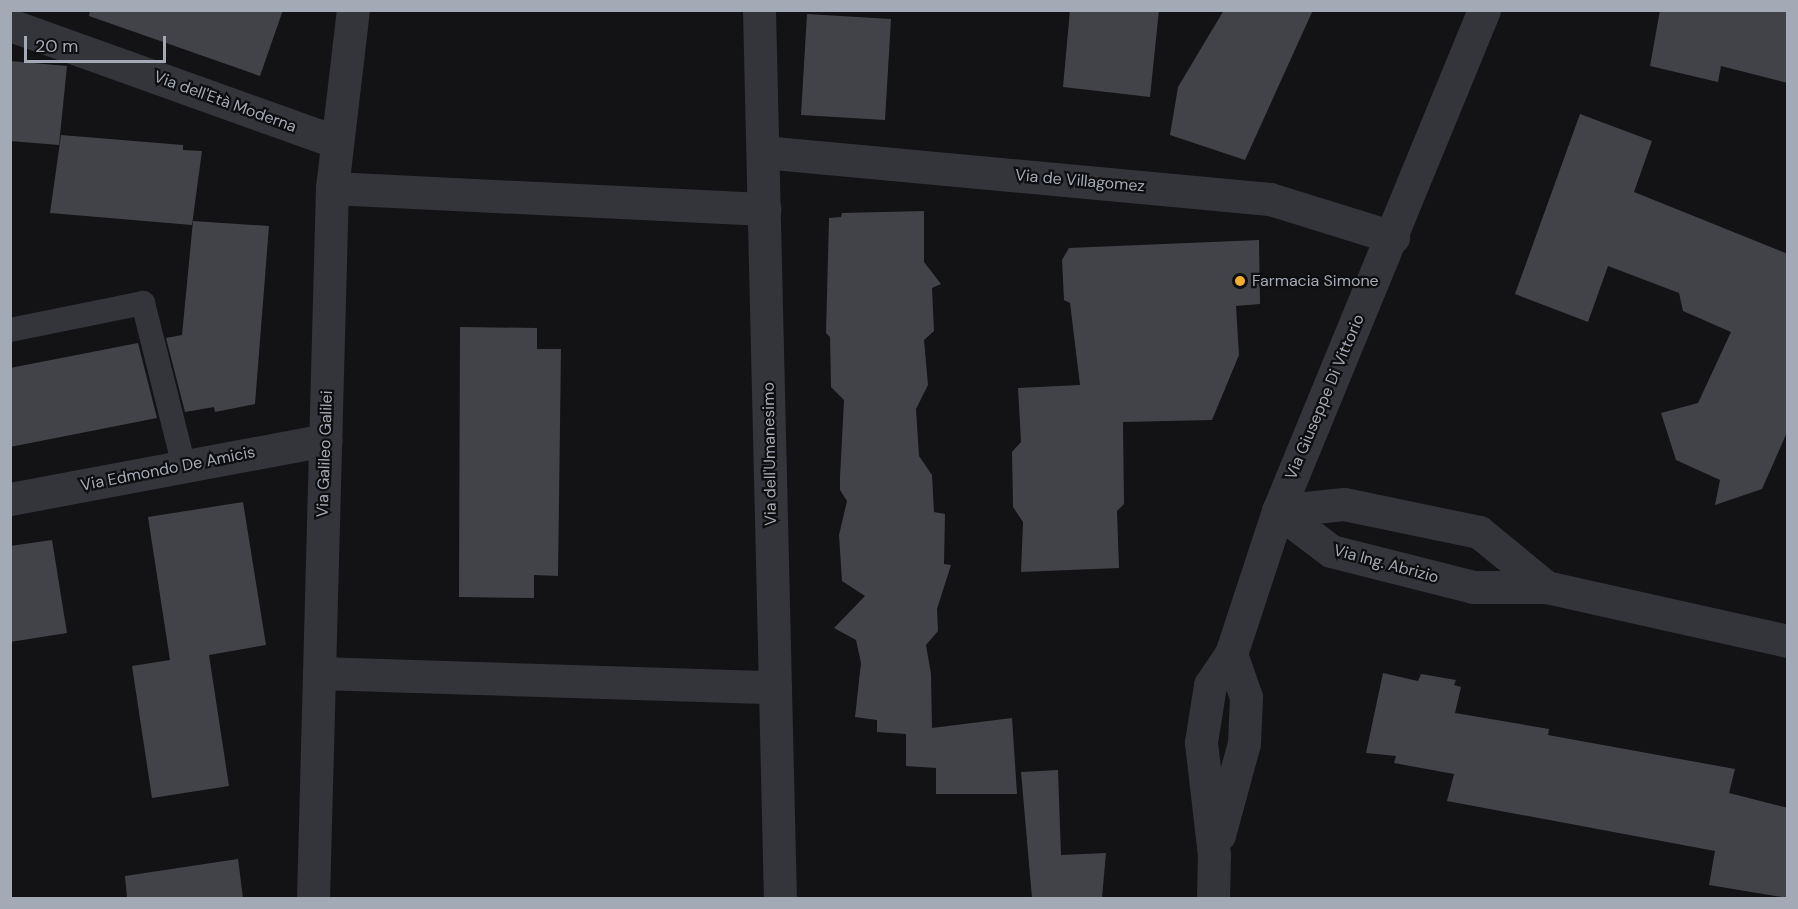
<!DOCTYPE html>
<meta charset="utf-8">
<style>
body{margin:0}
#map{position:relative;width:1798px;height:909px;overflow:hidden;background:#131315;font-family:"DM Sans",sans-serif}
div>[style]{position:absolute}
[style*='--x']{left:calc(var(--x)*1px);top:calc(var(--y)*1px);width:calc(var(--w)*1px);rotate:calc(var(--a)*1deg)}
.building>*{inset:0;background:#424348}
.service>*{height:24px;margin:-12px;padding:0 12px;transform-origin:12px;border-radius:12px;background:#34353a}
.minor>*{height:33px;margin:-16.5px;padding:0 16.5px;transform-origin:16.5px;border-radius:16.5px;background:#34353a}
.tertiary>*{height:33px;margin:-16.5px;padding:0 16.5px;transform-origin:16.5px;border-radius:16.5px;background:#34353a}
.dots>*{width:16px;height:16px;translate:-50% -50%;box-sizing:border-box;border:3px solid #0e0e10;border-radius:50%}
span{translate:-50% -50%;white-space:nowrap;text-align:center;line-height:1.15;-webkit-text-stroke:4.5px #0e0e10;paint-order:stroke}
.street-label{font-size:16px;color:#a4aab5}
.poi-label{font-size:16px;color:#a4aab5}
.left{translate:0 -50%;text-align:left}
.frame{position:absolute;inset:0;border:12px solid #a4aab5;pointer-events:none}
.scale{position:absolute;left:24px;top:36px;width:142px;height:27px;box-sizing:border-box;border:3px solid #a4aab5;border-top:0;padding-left:8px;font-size:18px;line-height:21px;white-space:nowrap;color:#a4aab5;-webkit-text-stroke:4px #0e0e10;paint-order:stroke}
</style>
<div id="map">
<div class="building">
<div style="clip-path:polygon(90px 10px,283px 10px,260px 76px,89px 16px)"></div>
<div style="clip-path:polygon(1070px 10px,1159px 10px,1150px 97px,1063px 87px)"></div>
<div style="clip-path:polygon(1224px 10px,1313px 10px,1245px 160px,1170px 135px,1178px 87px)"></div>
<div style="clip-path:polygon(1660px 10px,1788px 10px,1788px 83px,1721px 66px,1718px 82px,1650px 66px)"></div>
<div style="clip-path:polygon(807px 14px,891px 19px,885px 120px,801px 115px)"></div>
<div style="clip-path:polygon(10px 61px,67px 66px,59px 145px,10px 141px)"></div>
<div style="clip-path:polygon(1580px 114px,1652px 141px,1634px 192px,1788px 254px,1788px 430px,1762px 489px,1715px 505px,1720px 480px,1676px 460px,1661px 413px,1698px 403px,1731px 332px,1683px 311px,1679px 293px,1608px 266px,1588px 322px,1515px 294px)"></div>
<div style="clip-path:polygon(61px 135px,183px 145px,183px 150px,202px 151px,192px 225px,50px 213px)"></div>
<div style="clip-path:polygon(924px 211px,924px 262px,941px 284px,932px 288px,934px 331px,924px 340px,928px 385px,916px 409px,919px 456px,932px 475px,934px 512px,945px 514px,944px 564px,951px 565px,937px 609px,938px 631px,926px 645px,931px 674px,932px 728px,1012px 718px,1017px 794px,936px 794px,936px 768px,906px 766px,906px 734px,877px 732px,877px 720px,855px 717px,861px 663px,856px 640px,834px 628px,865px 596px,842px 581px,839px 535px,847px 501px,840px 490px,840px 477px,844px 400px,831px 387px,830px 337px,826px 333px,829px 218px,841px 217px,842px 213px)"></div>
<div style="clip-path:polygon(193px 221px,269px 226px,255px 404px,215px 412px,214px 407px,185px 412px,166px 338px,182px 335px)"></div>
<div style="clip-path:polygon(1259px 240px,1260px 304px,1236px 306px,1239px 355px,1212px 420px,1123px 422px,1124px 504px,1117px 511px,1119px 568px,1021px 572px,1023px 522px,1013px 507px,1012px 452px,1021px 442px,1018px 388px,1080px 385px,1070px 303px,1064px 300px,1062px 260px,1069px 248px)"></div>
<div style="clip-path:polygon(460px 327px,537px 328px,537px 349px,561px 349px,558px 576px,534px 575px,534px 598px,459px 597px)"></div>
<div style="clip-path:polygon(138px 343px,157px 418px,10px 447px,10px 368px)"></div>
<div style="clip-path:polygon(243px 502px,266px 645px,209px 655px,229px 786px,152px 798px,132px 666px,170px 660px,148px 517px)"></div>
<div style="clip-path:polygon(52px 540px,67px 633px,10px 642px,10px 546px)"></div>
<div style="clip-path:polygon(1383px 673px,1418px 681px,1421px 674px,1456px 680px,1454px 685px,1461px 687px,1455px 713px,1549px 729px,1548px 735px,1735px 769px,1729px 793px,1788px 808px,1788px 898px,1709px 885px,1715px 851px,1447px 801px,1454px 774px,1394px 763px,1396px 756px,1366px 753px)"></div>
<div style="clip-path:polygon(1058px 770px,1061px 855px,1106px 853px,1102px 898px,1032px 898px,1021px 772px)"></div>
<div style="clip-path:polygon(238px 859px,243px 898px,127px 898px,125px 876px)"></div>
</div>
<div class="service">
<div style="--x:10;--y:330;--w:136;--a:-11.5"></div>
<div style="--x:143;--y:303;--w:168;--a:75.9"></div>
</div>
<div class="minor">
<div style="--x:759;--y:10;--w:888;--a:88.65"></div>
<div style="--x:10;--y:25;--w:347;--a:19.7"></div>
<div style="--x:763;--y:152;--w:509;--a:5.3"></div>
<div style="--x:1270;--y:199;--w:129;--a:17.2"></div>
<div style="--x:332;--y:188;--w:433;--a:2.8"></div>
<div style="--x:10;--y:499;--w:321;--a:-10.6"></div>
<div style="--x:319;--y:673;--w:456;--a:1.8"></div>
<div style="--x:313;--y:898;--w:710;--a:-88.47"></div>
<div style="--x:332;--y:188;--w:179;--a:-83.3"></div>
</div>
<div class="tertiary">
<div style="--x:1278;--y:511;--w:66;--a:37"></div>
<div style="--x:1331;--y:551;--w:146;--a:14.2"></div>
<div style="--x:1473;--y:587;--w:73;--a:0"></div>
<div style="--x:1546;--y:587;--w:248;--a:12.6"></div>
<div style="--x:1278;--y:511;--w:66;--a:-6.1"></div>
<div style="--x:1344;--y:504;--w:138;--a:11.7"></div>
<div style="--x:1479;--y:532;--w:87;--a:39.4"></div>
<div style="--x:1219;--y:835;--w:95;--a:-74.8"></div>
<div style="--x:1244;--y:743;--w:46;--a:-87.5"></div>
<div style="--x:1246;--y:697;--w:46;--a:-109.2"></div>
<div style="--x:1213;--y:898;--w:43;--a:-88.7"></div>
<div style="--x:1214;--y:855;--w:114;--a:-96.6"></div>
<div style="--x:1201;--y:742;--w:58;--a:-81"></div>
<div style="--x:1210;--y:685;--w:37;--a:-56"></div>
<div style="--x:1231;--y:654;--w:151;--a:-71.8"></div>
<div style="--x:1278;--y:511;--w:542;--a:-67.65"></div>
</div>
<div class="dots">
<div style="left:1240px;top:281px;background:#f2af2d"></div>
</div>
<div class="street-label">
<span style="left:225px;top:102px;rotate:20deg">Via dell'Età Moderna</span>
<span style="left:1080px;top:181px;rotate:5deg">Via de Villagomez</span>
<span style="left:1325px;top:397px;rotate:-67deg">Via Giuseppe Di Vittorio</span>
<span style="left:325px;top:454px;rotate:-88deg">Via Galileo Galilei</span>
<span style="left:770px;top:454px;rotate:-91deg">Via dell'Umanesimo</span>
<span style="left:168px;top:469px;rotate:-11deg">Via Edmondo De Amicis</span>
<span style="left:1386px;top:564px;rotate:15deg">Via Ing. Abrizio</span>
</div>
<div class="poi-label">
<span class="left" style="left:1252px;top:281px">Farmacia Simone</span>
</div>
<div class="frame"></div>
<div class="scale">20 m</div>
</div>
